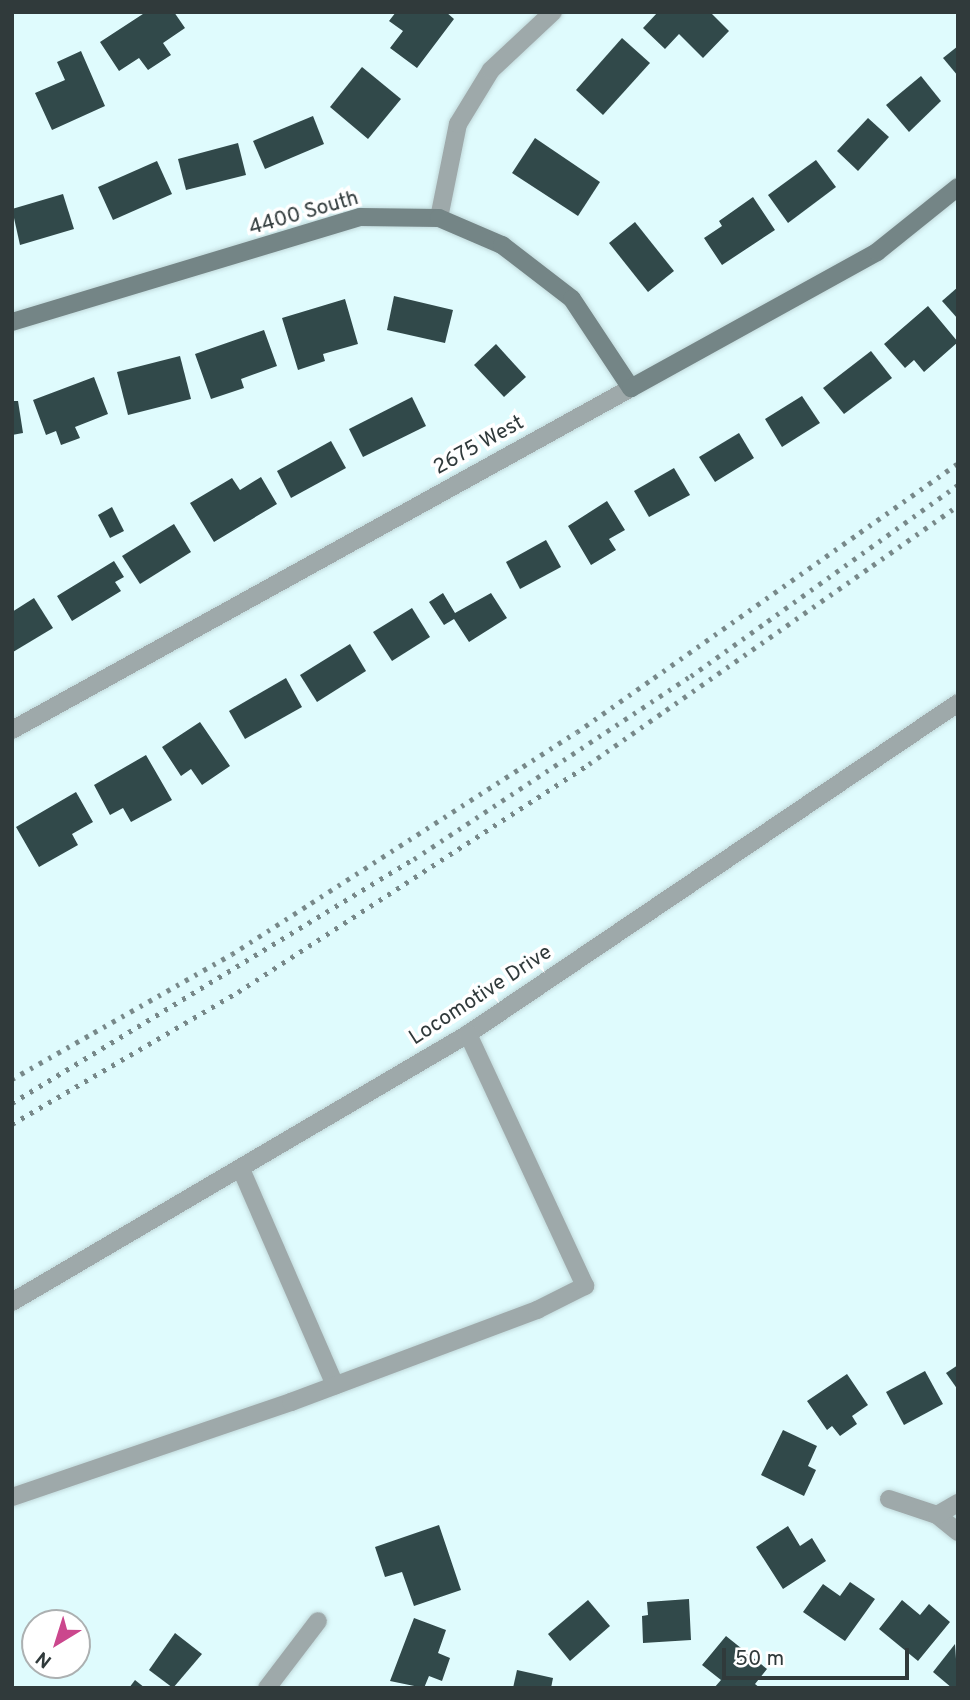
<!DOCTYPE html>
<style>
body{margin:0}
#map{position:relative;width:970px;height:1700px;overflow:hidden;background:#dffbfd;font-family:Overpass,sans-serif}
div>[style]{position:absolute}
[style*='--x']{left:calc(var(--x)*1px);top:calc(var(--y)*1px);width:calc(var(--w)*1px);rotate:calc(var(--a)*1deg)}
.building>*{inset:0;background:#31494a}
.roads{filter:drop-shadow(0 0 2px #c0d8da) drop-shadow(0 0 2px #c0d8da)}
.street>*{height:18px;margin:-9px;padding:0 9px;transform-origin:9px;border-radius:9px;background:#9ea9aa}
.secondary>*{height:18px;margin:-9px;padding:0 9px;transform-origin:9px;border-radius:9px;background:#748586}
.rail>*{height:5px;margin-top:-2.5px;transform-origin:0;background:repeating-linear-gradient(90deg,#778889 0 3.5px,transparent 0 10.5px)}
span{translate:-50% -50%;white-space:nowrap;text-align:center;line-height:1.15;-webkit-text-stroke:7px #fff;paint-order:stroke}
.street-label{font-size:21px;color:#303a3b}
.frame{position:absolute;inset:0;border:14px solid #303a3b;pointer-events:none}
.north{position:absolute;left:21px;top:1609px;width:70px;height:70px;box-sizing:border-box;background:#fff;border:2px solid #acb0b1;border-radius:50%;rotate:218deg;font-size:19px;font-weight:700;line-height:28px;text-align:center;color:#303a3b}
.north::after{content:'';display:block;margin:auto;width:24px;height:32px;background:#cb478d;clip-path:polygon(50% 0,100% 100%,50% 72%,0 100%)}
.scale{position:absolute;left:722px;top:1648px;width:187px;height:32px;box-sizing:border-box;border:4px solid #303a3b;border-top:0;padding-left:9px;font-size:21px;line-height:24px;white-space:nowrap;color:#303a3b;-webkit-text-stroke:5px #fff;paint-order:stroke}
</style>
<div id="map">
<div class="building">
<div style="clip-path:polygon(146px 12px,174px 12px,185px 28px,163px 43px,171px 55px,148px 70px,139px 58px,119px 71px,100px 42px)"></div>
<div style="clip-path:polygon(396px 12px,446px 12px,454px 19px,417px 68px,390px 48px,403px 31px,389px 21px)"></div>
<div style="clip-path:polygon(658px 12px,710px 12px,729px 31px,703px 58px,679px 34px,665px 49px,643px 28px)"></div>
<div style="clip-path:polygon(622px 38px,650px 63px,603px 115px,576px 90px)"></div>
<div style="clip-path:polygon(958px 46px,958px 76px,943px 58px)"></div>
<div style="clip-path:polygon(81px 51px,105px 106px,52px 130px,35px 93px,65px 80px,57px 62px)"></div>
<div style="clip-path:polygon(362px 67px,401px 99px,368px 139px,330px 107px)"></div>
<div style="clip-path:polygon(921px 76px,941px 101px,909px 132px,886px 105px)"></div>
<div style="clip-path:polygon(313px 116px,324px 144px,265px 169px,253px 141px)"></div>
<div style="clip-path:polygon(868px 118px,889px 137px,858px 171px,837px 151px)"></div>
<div style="clip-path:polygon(535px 138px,600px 182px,578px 216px,512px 173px)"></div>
<div style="clip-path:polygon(238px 143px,246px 175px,186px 190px,178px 159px)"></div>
<div style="clip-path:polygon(816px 160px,836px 187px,788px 223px,768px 195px)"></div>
<div style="clip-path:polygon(157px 161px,172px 194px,113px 220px,98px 187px)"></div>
<div style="clip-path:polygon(63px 194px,74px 229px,20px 245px,12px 209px)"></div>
<div style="clip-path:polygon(753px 197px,775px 230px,722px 265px,704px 238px,722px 226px,719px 221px)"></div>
<div style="clip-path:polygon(635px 222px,674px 271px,648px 292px,609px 243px)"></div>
<div style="clip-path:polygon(958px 287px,958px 319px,942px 301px)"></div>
<div style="clip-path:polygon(394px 296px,453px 310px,445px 343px,387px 330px)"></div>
<div style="clip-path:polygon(345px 299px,358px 344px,323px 354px,325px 361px,298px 370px,282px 318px)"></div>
<div style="clip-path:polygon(928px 306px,958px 342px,924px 372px,914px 360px,905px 368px,884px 344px)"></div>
<div style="clip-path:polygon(264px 330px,277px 366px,241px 379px,244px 388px,211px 399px,195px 354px)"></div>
<div style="clip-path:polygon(496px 344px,526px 377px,504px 397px,474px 365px)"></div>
<div style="clip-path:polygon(871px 351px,892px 378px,844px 414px,823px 388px)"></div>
<div style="clip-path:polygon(180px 356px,191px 399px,128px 415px,117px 372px)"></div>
<div style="clip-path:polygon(94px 377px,108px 414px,75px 427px,80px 438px,61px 445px,56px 431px,46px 435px,33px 400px)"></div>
<div style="clip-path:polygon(802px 396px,820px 423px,782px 447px,765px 419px)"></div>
<div style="clip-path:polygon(412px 397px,426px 426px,363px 457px,349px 429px)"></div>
<div style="clip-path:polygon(12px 401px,18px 401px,23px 433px,12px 435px)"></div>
<div style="clip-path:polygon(739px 433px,754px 458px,715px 482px,699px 457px)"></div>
<div style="clip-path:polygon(331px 441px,346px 468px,291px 498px,277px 471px)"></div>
<div style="clip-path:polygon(674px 468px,690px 495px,649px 517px,634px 491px)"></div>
<div style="clip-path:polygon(261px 477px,277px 504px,214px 542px,190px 503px,232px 478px,240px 490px)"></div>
<div style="clip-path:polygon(607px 501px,625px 530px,609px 539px,616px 550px,591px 565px,568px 526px)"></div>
<div style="clip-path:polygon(112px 507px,124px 531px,110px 538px,98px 515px)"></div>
<div style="clip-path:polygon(174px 524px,191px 552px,140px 584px,122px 556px)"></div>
<div style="clip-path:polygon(546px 540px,561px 567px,520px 589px,506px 562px)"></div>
<div style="clip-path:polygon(114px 561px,124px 577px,115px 582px,121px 591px,72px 621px,57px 596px)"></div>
<div style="clip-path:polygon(443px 593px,455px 613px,491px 593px,507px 618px,469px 642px,454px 619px,444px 625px,429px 602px)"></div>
<div style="clip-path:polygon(34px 598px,53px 628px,13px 652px,12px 612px)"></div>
<div style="clip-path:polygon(412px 608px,430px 637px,392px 661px,373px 632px)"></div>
<div style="clip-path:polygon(350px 644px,366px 671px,317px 702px,300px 675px)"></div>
<div style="clip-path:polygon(286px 678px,302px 707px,245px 739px,229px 711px)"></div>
<div style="clip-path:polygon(200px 722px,230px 766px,202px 785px,191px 769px,181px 776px,162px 747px)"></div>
<div style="clip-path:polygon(146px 755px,172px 800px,131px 822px,123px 808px,110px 815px,94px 785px)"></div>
<div style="clip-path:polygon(76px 792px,93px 822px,72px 834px,78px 845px,39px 867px,16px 827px)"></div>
<div style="clip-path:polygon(958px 1365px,958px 1390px,946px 1373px)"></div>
<div style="clip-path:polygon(925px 1371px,943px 1404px,904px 1425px,886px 1392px)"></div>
<div style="clip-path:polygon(847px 1374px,868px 1405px,852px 1416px,857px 1424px,840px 1436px,832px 1426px,827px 1430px,807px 1401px)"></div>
<div style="clip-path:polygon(783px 1430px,817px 1446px,808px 1466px,816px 1470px,804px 1496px,761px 1475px)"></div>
<div style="clip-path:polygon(439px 1525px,461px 1590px,414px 1606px,402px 1572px,385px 1577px,375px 1547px)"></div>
<div style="clip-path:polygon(788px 1526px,800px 1546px,812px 1538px,826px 1561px,783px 1589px,756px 1547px)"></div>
<div style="clip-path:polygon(850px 1582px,875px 1599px,845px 1641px,803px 1612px,823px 1584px,840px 1596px)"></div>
<div style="clip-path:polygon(689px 1599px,691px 1640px,643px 1643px,642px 1616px,648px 1615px,647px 1602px)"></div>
<div style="clip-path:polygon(588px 1600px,610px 1626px,570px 1661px,548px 1634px)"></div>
<div style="clip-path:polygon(902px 1600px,920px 1615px,929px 1604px,950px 1622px,918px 1661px,879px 1629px)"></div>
<div style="clip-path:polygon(414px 1618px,446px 1630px,438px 1653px,450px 1658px,442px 1681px,429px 1676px,424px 1688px,390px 1681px)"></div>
<div style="clip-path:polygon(175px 1633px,202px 1654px,173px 1688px,149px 1670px)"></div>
<div style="clip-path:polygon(726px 1636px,767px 1669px,755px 1684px,760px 1688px,714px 1688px,721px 1680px,702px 1665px)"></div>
<div style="clip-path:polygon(955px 1644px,958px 1688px,952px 1688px,933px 1672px)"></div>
<div style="clip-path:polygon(517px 1670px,553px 1678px,551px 1688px,513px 1688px)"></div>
<div style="clip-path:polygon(135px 1680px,145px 1688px,129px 1688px)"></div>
</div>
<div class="roads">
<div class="street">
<div style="--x:439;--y:218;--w:96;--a:-78.6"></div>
<div style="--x:458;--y:124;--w:63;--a:-58.6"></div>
<div style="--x:491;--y:70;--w:85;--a:-43.1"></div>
<div style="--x:12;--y:730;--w:707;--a:-28.92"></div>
<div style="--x:241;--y:1169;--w:236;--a:66.5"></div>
<div style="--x:12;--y:1302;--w:529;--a:-30.44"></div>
<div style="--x:468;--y:1034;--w:591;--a:-34.04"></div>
<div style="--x:12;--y:1497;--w:295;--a:-18.8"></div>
<div style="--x:291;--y:1402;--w:263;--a:-20.5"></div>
<div style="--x:537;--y:1310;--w:54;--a:-26.6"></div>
<div style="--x:585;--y:1286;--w:278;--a:-114.9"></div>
<div style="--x:889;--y:1499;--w:51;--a:18.4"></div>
<div style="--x:937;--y:1515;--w:27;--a:39"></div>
<div style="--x:937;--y:1515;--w:24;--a:-30"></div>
<div style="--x:267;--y:1688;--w:84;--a:-52.7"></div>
</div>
<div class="secondary">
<div style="--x:12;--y:322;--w:363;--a:-16.8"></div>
<div style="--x:360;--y:217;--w:79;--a:0.7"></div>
<div style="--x:439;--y:218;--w:69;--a:23.2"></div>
<div style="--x:502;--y:245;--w:88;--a:37.6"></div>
<div style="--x:572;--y:299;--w:107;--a:56.5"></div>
<div style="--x:631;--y:388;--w:281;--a:-28.9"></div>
<div style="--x:877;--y:252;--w:104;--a:-38.7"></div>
</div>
</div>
<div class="rail">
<div style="--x:12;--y:1079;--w:253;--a:-29.6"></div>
<div style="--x:232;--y:954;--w:410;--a:-32.8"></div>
<div style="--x:577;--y:732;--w:466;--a:-35.2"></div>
<div style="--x:12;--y:1103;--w:470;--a:-31.3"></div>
<div style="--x:414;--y:859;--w:332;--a:-33.5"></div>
<div style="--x:691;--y:676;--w:328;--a:-35.6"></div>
<div style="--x:12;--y:1124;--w:262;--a:-30.3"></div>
<div style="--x:238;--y:992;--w:419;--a:-33"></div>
<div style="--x:589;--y:764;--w:450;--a:-35"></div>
</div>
<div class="street-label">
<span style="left:304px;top:214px;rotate:-16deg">4400 South</span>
<span style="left:479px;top:446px;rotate:-29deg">2675 West</span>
<span style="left:481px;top:996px;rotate:-33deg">Locomotive Drive</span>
</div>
<div class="frame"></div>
<div class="north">N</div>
<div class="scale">50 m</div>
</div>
